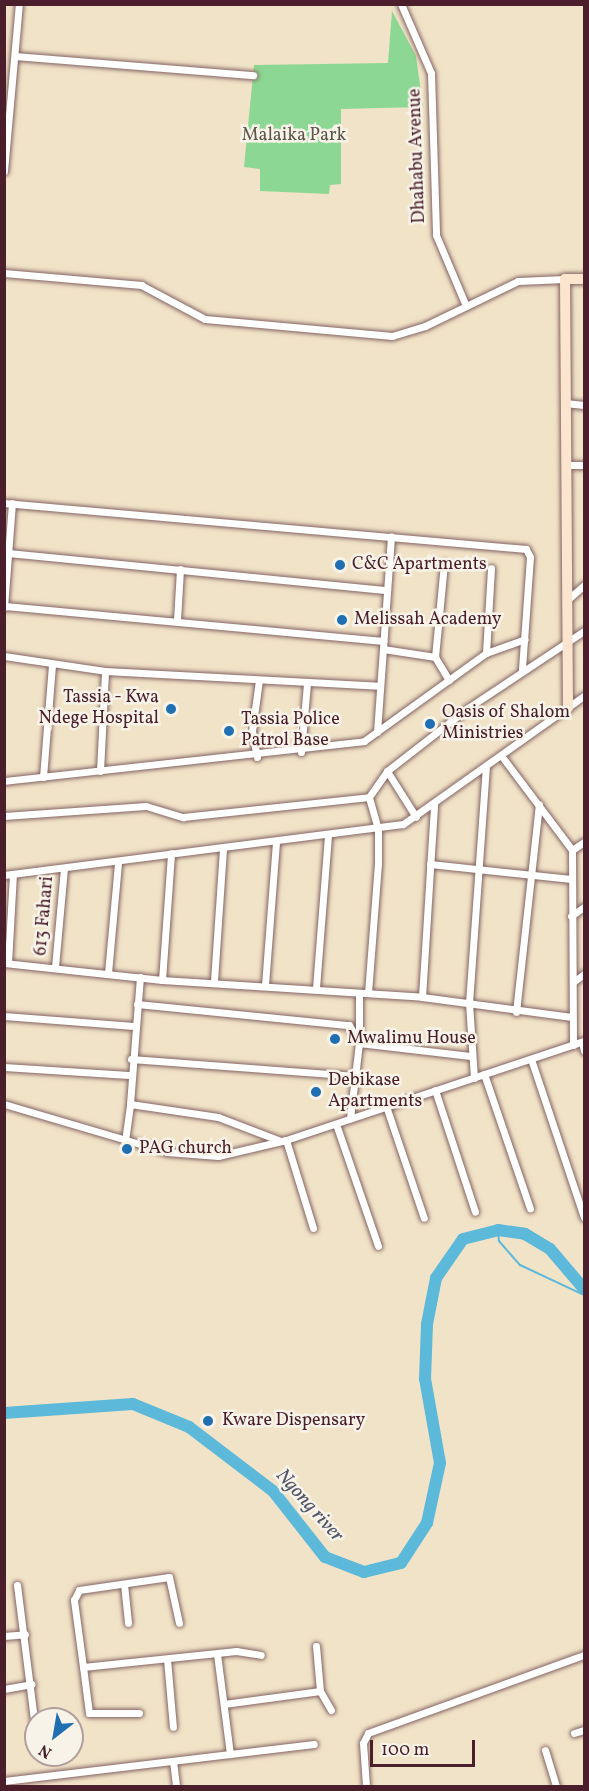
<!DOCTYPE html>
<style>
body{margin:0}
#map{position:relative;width:589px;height:1791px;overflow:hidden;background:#f1e3c8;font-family:Vollkorn,serif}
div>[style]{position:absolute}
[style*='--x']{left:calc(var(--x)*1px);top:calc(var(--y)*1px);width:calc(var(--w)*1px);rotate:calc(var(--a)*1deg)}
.green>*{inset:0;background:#8cd793}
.stream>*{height:2px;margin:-1px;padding:0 1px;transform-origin:1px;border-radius:1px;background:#5cb9da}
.river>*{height:12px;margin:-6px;padding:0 6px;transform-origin:6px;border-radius:6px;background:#5cb9da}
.roads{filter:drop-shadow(0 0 2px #846462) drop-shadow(0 0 2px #846462)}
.street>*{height:7px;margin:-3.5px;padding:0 3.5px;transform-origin:3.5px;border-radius:3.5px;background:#fff}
.secondary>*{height:10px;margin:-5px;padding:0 5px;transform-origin:5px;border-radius:5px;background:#fce5cf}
.dots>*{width:16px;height:16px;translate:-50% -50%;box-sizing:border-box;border:3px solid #f7f3e8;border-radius:50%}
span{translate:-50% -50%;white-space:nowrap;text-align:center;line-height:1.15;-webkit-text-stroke:5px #f7f3e8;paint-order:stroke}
.park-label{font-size:18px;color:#5e564a}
.street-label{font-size:18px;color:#4a1f2b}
.poi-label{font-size:18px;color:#4a1f2b}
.left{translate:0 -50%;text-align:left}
.right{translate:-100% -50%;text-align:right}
.water-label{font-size:20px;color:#505568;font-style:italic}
.frame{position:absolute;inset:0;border:6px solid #4a1f2b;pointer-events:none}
.north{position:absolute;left:24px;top:1707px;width:60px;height:60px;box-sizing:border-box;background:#f7f3e8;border:2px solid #b29e9c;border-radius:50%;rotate:211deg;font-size:16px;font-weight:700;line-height:24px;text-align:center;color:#4a1f2b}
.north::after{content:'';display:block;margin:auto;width:21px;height:27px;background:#1f6fb2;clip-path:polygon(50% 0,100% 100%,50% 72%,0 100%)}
.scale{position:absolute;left:370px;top:1740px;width:105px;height:27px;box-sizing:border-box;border:3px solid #4a1f2b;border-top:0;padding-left:8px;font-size:18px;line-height:21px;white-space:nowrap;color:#4a1f2b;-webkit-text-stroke:4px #f7f3e8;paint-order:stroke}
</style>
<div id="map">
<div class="green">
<div style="clip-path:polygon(392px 11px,416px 56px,423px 107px,341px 109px,341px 184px,330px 185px,329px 194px,260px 191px,260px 169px,244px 167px,254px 65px,388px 63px)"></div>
</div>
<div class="stream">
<div style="--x:498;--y:1230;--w:11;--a:85"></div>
<div style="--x:499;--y:1241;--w:32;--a:49"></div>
<div style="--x:520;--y:1265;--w:71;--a:25.1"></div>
</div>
<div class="river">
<div style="--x:4;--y:1413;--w:129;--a:-4"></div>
<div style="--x:133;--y:1404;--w:61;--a:22.3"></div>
<div style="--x:189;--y:1427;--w:106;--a:37.3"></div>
<div style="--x:273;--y:1491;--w:84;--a:51.8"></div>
<div style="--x:325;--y:1557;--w:42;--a:21"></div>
<div style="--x:364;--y:1572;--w:38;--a:-14"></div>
<div style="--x:401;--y:1563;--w:48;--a:-57"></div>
<div style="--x:427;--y:1523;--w:61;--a:-77.8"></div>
<div style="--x:440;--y:1463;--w:85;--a:-100.1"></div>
<div style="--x:425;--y:1379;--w:55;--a:-87.9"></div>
<div style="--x:427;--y:1324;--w:47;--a:-78.9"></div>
<div style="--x:436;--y:1278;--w:47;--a:-55.3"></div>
<div style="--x:463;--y:1239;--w:36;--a:-14"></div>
<div style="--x:498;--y:1230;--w:27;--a:8"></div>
<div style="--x:525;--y:1234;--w:29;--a:31"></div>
<div style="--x:550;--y:1249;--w:52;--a:49.6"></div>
</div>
<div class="roads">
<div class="street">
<div style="--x:401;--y:4;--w:75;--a:66.5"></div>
<div style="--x:431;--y:73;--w:162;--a:88.2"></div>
<div style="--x:436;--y:235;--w:77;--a:67.1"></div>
<div style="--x:15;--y:56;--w:239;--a:4.6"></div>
<div style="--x:4;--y:171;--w:168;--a:-84.9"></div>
<div style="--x:4;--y:273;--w:138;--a:5"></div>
<div style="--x:141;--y:285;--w:72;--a:28"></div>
<div style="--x:205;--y:319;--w:188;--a:5.2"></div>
<div style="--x:392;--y:336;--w:34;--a:-17"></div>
<div style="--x:425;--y:326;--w:103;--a:-25.8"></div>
<div style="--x:518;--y:281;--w:47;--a:-2.4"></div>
<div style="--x:565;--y:403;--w:19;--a:6"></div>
<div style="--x:567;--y:465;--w:17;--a:0"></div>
<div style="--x:4;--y:503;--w:524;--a:5.04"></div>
<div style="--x:526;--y:549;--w:9;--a:63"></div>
<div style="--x:530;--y:557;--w:112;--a:94.1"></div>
<div style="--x:8;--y:553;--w:381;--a:5.6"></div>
<div style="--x:567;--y:600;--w:23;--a:-41"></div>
<div style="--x:5;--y:606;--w:380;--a:5.3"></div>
<div style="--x:4;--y:607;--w:104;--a:-85.6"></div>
<div style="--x:177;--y:620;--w:51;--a:-86.6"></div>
<div style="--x:383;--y:649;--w:53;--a:8.7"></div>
<div style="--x:435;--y:657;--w:27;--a:59"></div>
<div style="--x:486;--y:653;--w:85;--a:-86.6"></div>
<div style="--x:4;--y:656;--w:102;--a:8.4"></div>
<div style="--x:105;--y:671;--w:274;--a:3.1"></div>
<div style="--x:435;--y:657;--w:94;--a:-84.5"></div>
<div style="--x:377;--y:732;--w:196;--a:-85.9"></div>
<div style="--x:301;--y:752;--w:69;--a:-85"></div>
<div style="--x:257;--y:757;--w:26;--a:-101"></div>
<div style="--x:252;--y:731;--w:51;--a:-82.2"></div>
<div style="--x:503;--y:758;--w:115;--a:53.1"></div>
<div style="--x:572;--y:850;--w:195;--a:89.7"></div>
<div style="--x:100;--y:771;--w:100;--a:-87.1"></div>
<div style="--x:387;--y:771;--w:54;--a:57.8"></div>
<div style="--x:43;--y:777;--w:113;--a:-85.4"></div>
<div style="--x:4;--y:781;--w:362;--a:-6.3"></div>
<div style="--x:364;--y:741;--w:150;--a:-35.8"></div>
<div style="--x:486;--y:653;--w:41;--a:-19.7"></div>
<div style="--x:4;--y:816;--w:142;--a:-4"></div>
<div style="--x:146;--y:806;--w:39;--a:17"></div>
<div style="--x:183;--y:817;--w:187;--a:-6.1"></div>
<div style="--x:369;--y:797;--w:32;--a:-55"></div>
<div style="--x:387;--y:771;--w:103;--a:-37.9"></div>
<div style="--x:468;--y:708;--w:139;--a:-33.6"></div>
<div style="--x:572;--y:850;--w:14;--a:-34"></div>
<div style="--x:430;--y:864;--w:142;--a:6.1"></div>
<div style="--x:4;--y:875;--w:402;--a:-7.3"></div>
<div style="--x:403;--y:824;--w:222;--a:-35.3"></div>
<div style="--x:571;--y:916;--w:16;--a:-35"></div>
<div style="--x:4;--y:963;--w:159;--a:6.1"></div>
<div style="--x:162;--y:980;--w:261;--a:3.7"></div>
<div style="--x:422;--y:997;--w:151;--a:7.6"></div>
<div style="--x:8;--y:963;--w:89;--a:-86.8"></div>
<div style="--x:55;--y:967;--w:99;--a:-84.8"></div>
<div style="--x:108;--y:973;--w:110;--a:-84.8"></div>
<div style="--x:140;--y:977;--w:127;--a:94.5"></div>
<div style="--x:130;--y:1104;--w:89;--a:8.4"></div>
<div style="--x:218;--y:1117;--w:67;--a:20.9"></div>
<div style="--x:162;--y:980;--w:127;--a:-85.9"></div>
<div style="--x:214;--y:981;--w:131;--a:-86.1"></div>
<div style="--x:573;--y:982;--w:14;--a:-36"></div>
<div style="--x:265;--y:985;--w:142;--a:-85.6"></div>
<div style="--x:316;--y:988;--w:153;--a:-85.5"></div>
<div style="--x:368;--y:993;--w:129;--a:-85.6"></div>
<div style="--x:378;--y:864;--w:35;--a:-90"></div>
<div style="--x:378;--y:829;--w:33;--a:-106"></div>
<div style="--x:359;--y:996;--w:47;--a:90"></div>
<div style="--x:359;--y:1043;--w:112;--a:6.7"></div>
<div style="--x:422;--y:997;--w:192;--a:-86.4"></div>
<div style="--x:137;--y:1004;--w:213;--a:5.7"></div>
<div style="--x:349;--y:1025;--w:21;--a:61"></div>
<div style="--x:359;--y:1043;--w:76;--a:96.8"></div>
<div style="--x:516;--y:1012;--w:209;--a:-83.7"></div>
<div style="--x:4;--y:1016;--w:130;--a:4.4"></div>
<div style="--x:582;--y:1042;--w:9;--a:77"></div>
<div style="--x:131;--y:1059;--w:225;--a:4.3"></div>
<div style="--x:531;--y:1059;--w:167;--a:71.5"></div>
<div style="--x:4;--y:1067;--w:125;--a:3.7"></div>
<div style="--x:484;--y:1074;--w:142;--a:71.1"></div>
<div style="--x:474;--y:1078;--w:75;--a:-93.8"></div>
<div style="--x:469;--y:1003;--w:236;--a:-85.9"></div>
<div style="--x:435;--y:1090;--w:128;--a:71.8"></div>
<div style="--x:4;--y:1104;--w:170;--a:16.4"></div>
<div style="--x:167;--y:1152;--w:51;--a:4.5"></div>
<div style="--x:218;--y:1156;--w:70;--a:-13.2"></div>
<div style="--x:286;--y:1140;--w:314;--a:-18.4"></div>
<div style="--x:386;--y:1106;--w:118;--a:71.3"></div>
<div style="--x:336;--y:1124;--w:129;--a:71"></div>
<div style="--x:286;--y:1140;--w:92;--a:72.9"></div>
<div style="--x:125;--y:1141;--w:37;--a:-82"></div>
<div style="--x:124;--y:1584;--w:39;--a:84"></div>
<div style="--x:17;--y:1585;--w:152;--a:82.8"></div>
<div style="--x:4;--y:1636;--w:21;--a:-5"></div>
<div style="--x:316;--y:1646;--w:45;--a:84.9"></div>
<div style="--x:217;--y:1654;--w:101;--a:82.6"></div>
<div style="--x:167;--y:1659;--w:68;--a:85"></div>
<div style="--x:83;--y:1667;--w:68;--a:-97.7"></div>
<div style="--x:74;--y:1600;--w:11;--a:-63"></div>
<div style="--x:79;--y:1590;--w:91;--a:-8.2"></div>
<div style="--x:169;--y:1577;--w:47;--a:77.7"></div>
<div style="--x:4;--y:1689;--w:28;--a:-10"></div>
<div style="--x:224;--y:1704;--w:97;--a:-7.7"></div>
<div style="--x:320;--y:1691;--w:22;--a:60"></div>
<div style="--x:139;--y:1713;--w:50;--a:180"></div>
<div style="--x:89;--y:1713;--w:46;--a:-97.4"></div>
<div style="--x:83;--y:1667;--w:154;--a:-6"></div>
<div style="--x:236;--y:1651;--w:25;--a:9"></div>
<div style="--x:574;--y:1733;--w:10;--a:-17"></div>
<div style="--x:545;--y:1750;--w:38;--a:73"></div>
<div style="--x:173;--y:1761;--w:25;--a:83"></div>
<div style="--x:4;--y:1781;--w:312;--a:-6.8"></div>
<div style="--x:366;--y:1786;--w:43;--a:-94"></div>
<div style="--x:363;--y:1743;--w:11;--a:-63"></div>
<div style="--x:368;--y:1733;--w:230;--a:-19.9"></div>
</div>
<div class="secondary">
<div style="--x:568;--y:708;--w:429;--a:-90.4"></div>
<div style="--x:565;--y:279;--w:19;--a:0"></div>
</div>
</div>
<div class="dots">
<div style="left:340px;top:565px;background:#1f6fb2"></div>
<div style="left:342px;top:620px;background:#1f6fb2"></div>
<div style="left:171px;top:709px;background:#1f6fb2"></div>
<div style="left:430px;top:724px;background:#1f6fb2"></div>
<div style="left:229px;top:731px;background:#1f6fb2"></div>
<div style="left:335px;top:1039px;background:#1f6fb2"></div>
<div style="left:316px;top:1092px;background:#1f6fb2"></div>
<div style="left:127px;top:1149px;background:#1f6fb2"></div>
<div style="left:208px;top:1421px;background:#1f6fb2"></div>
</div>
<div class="park-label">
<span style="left:294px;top:136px">Malaika Park</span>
</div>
<div class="street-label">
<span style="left:418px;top:156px;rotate:-92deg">Dhahabu Avenue</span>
<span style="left:45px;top:916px;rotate:-85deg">613 Fahari</span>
</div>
<div class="poi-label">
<span class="left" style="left:352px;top:565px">C&amp;C Apartments</span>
<span class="left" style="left:354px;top:620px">Melissah Academy</span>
<span class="right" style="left:159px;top:709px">Tassia - Kwa<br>Ndege Hospital</span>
<span class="left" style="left:442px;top:724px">Oasis of Shalom<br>Ministries</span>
<span class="left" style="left:241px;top:731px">Tassia Police<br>Patrol Base</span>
<span class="left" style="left:347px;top:1039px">Mwalimu House</span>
<span class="left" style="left:328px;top:1092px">Debikase<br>Apartments</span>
<span class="left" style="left:139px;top:1149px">PAG church</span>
<span class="left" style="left:222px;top:1421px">Kware Dispensary</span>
</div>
<div class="water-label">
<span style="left:309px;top:1506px;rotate:48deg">Ngong river</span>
</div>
<div class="frame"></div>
<div class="north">N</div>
<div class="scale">100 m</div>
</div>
